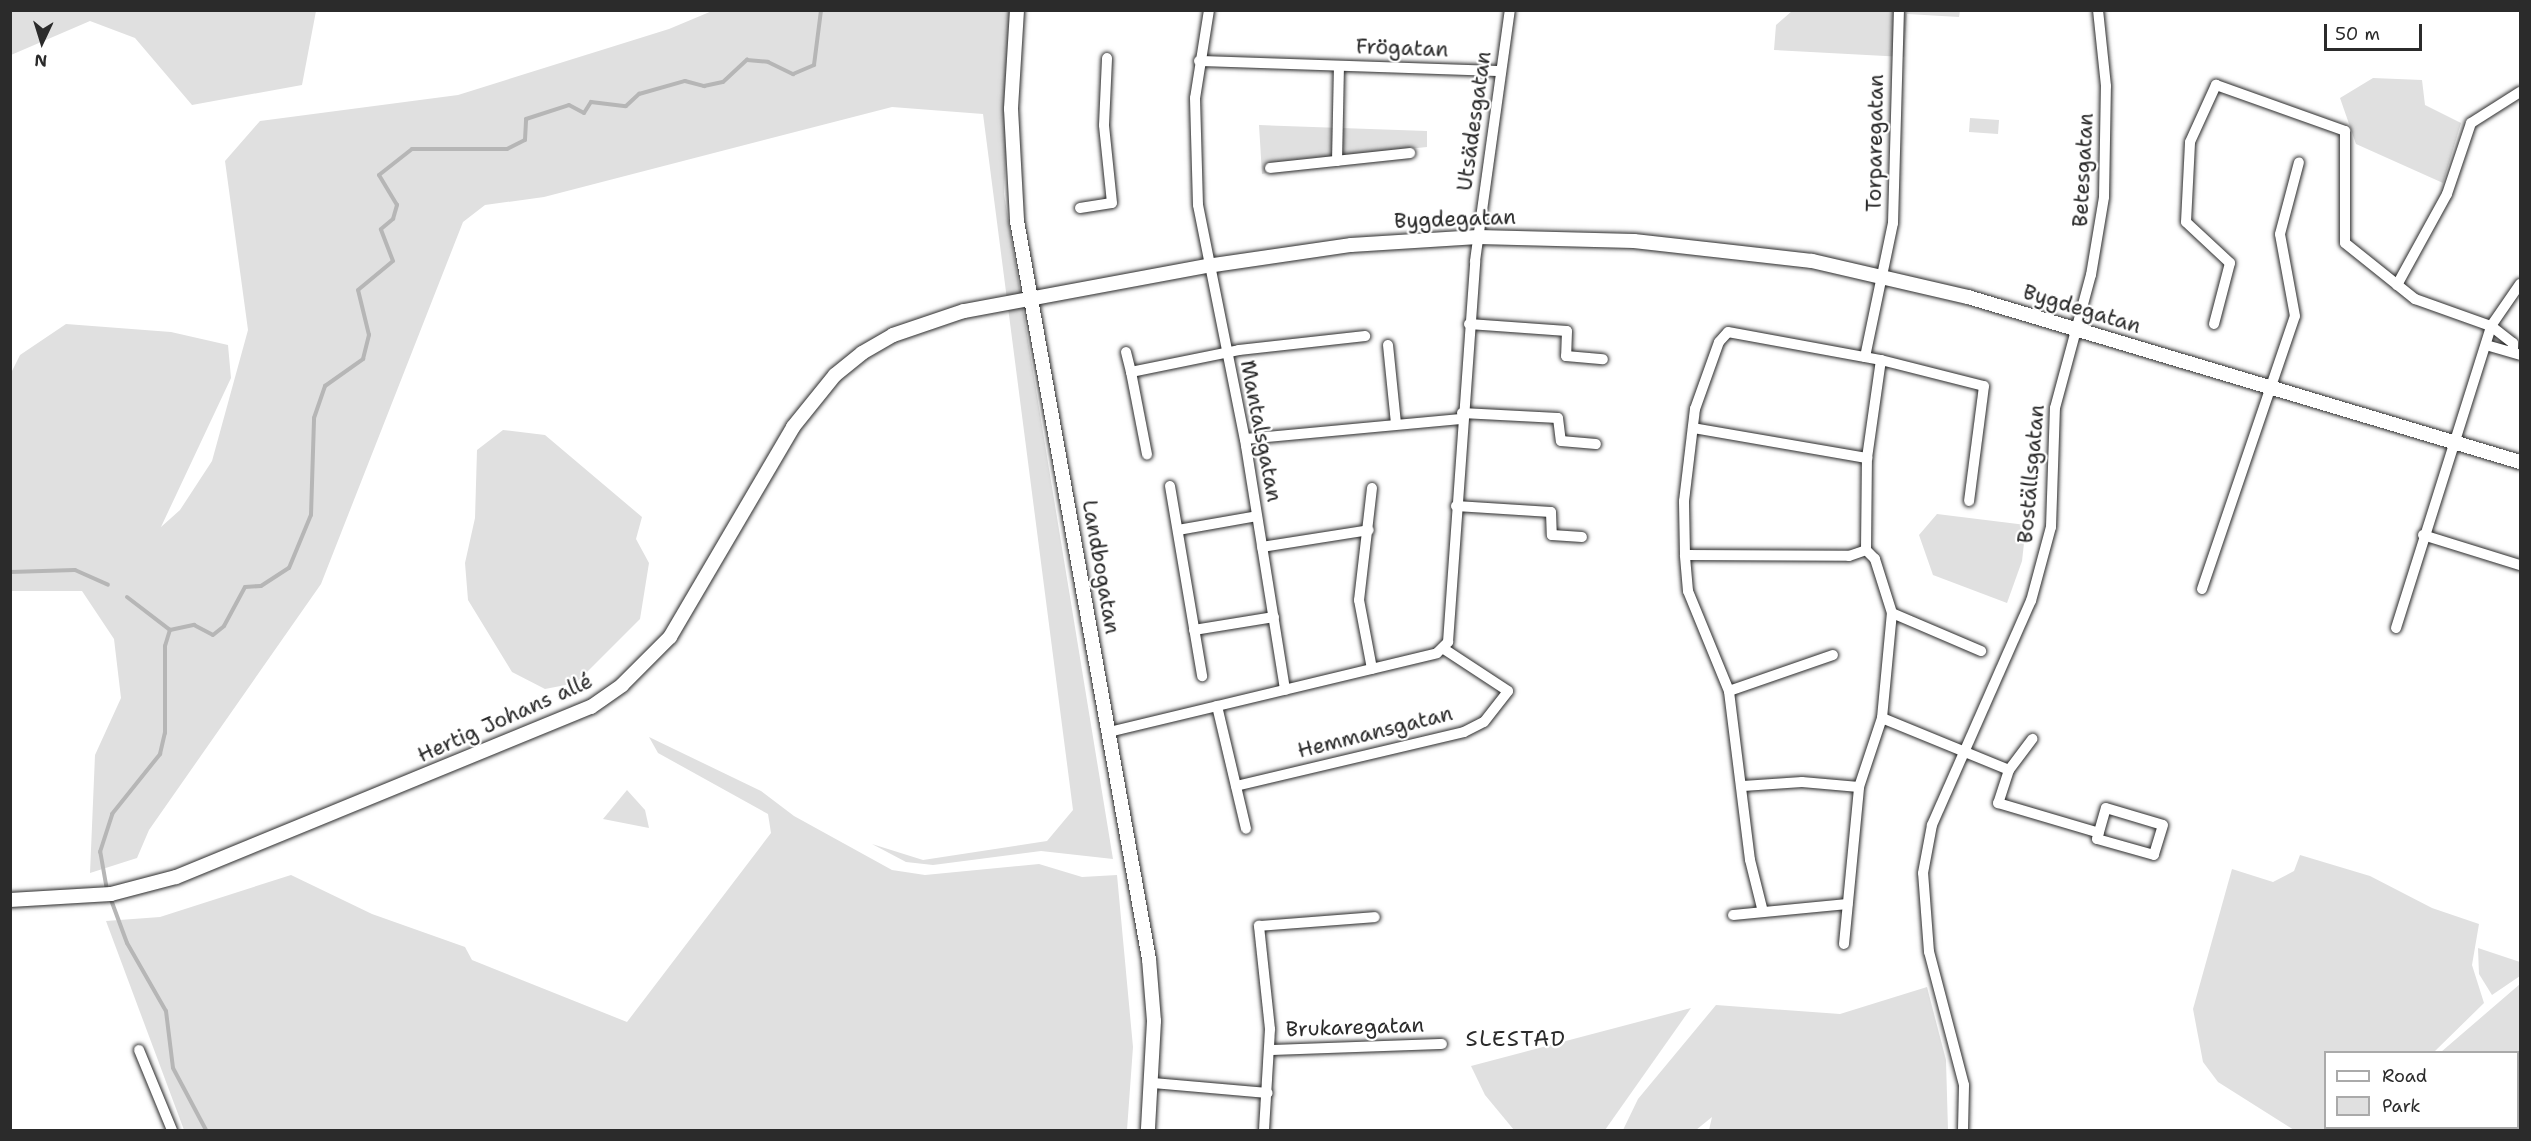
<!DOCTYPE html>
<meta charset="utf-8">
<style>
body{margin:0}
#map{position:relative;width:2531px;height:1141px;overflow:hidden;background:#fff;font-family:"Shantell Sans",sans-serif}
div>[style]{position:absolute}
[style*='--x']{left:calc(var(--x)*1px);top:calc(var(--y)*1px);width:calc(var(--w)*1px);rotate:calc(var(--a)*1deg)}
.green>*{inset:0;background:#e0e0e0}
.stream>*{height:4px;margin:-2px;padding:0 2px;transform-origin:2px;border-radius:2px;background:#b6b6b6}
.roads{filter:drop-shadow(0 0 2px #2b2b2b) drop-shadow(0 0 2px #2b2b2b)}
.minor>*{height:10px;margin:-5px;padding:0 5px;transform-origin:5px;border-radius:5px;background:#fff}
.tertiary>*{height:14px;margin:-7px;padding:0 7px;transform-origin:7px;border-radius:7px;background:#fff}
span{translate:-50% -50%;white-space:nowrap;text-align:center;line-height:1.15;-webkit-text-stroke:4.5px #fff;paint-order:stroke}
.street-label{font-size:21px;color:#2b2b2b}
.neighbourhood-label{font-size:22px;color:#2b2b2b;letter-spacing:1.5px}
.frame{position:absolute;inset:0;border:12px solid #2b2b2b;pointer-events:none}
.legend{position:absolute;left:2324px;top:1051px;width:195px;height:78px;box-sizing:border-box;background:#fff;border:2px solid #aaa;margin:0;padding:8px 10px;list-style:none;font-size:18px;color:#2b2b2b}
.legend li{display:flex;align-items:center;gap:12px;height:30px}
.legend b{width:30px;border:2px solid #aaa}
.north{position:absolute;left:12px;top:12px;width:60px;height:60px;-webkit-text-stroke:4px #fff;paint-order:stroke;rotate:184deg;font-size:16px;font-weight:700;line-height:24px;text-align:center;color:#2b2b2b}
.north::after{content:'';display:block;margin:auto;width:21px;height:27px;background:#2b2b2b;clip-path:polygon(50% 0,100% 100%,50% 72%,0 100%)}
.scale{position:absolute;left:2324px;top:24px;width:98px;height:27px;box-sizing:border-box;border:3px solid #2b2b2b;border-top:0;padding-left:8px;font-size:18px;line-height:21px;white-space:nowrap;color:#2b2b2b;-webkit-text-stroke:4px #fff;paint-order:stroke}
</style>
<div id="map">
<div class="green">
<div style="clip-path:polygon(11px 10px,316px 10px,316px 11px,302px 85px,192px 105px,135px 38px,90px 21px,11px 55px)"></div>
<div style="clip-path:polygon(712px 11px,1013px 11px,1004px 194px,1113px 859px,1041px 851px,933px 865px,906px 862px,872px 844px,923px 860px,1047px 841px,1073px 810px,983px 114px,892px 107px,544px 197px,485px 205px,463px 222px,321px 584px,149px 830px,137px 858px,90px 873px,95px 755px,121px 698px,114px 639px,82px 591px,11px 591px,11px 373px,20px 355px,66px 324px,171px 332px,228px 345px,231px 378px,161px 527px,180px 510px,212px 461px,248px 330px,225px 161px,260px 121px,458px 95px,669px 29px)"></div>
<div style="clip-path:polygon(1792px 11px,1960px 11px,1959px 17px,1907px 14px,1904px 57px,1774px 50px,1776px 25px)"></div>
<div style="clip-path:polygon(2373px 78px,2422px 80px,2425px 105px,2461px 123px,2443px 183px,2356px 144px,2340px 98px)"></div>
<div style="clip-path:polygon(1970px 118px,1999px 120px,1998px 134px,1969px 132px)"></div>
<div style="clip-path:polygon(1259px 125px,1427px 131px,1427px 147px,1266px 164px,1267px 173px,1262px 174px)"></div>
<div style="clip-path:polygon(503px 430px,545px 435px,642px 517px,636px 539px,649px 563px,640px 619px,576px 683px,545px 689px,512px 672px,468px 600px,465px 563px,475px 518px,477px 450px)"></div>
<div style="clip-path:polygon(1937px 514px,2026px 525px,2022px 561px,2007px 603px,1933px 575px,1919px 535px)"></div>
<div style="clip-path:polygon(649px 737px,761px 791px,794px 816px,892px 870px,925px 875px,1039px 864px,1082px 877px,1117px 875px,1133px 1047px,1127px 1130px,184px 1130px,106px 921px,160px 917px,291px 875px,372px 914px,465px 947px,472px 960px,627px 1022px,771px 833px,768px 814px,658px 753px)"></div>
<div style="clip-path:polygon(627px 790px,645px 810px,649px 828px,603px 819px)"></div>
<div style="clip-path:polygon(2300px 855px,2370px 876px,2432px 908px,2479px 924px,2472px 965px,2484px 1003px,2434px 1052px,2326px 1052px,2326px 1128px,2518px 1128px,2518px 1052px,2441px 1052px,2520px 984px,2520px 1130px,2294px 1130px,2218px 1082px,2203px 1062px,2193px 1009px,2232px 869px,2273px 882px,2294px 871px)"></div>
<div style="clip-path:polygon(2478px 948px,2520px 962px,2520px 976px,2492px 995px,2479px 974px)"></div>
<div style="clip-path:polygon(1927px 987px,1946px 1060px,1948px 1130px,1709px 1130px,1712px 1117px,1696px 1130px,1623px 1130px,1638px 1099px,1716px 1005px,1840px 1014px)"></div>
<div style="clip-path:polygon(1691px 1008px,1605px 1130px,1514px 1130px,1485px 1095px,1471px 1066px)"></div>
</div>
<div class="stream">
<div style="--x:10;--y:572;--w:65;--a:-1.8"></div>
<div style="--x:75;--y:570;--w:36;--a:24"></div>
<div style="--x:127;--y:597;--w:54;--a:37.5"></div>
<div style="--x:107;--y:890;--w:39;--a:-100"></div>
<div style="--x:100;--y:852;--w:40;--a:-72"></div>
<div style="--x:112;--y:814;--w:77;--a:-51.3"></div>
<div style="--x:160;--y:754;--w:22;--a:-77"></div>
<div style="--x:165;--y:733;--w:87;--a:-90"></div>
<div style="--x:165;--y:646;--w:17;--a:-73"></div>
<div style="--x:170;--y:630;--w:25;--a:-12"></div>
<div style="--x:194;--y:625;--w:21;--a:28"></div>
<div style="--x:213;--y:635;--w:14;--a:-39"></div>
<div style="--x:224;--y:626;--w:44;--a:-61.7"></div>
<div style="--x:245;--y:587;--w:16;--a:-4"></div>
<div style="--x:261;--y:586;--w:33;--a:-33"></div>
<div style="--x:289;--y:568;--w:57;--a:-67.5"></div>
<div style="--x:311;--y:515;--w:97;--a:-88.2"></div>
<div style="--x:314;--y:418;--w:34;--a:-71"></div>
<div style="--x:325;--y:386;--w:47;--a:-35.4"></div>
<div style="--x:363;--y:359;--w:25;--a:-76"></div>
<div style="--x:369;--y:335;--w:46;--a:-103.7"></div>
<div style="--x:358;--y:290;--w:45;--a:-39.6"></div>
<div style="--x:393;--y:261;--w:34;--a:-111"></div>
<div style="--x:381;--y:229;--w:16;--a:-40"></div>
<div style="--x:393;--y:219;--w:15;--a:-74"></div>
<div style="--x:397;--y:205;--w:35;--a:-121"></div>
<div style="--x:379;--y:175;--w:42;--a:-38.2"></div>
<div style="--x:412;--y:149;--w:95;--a:0"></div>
<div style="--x:507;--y:149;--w:20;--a:-27"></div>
<div style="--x:525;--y:140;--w:21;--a:-87"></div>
<div style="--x:526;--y:119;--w:45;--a:-18"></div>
<div style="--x:569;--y:105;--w:17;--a:28"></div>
<div style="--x:584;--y:113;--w:13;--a:-58"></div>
<div style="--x:591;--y:102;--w:35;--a:7"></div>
<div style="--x:626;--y:106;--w:18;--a:-43"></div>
<div style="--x:639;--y:94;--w:48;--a:-15.8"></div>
<div style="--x:685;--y:81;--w:20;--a:15"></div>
<div style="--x:704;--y:86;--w:19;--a:-12"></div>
<div style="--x:723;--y:82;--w:33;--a:-43"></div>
<div style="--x:747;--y:60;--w:21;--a:5"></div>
<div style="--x:768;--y:62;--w:28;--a:26"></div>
<div style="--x:793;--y:74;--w:23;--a:-23"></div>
<div style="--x:814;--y:65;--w:55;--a:-82.7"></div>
<div style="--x:110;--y:897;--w:49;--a:69.7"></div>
<div style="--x:127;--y:943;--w:78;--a:60.2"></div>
<div style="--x:166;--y:1011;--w:57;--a:83"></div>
<div style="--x:173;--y:1068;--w:70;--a:62"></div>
</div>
<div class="roads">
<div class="minor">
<div style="--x:1209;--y:10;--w:89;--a:99"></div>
<div style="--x:1195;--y:98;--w:107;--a:88.4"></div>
<div style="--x:1198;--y:205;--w:246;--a:78.7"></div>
<div style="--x:1246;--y:446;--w:247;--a:80.9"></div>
<div style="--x:1199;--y:61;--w:301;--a:1.9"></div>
<div style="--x:1337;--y:161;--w:95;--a:-88.8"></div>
<div style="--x:1270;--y:168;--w:141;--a:-6.1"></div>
<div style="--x:1080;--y:208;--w:32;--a:-9"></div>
<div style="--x:1112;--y:203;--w:78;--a:-95.9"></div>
<div style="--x:1104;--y:125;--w:67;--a:-87.4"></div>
<div style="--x:2397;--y:285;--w:104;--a:-61.2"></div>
<div style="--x:2447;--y:194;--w:75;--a:-71.3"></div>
<div style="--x:2471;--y:123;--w:58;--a:-32.3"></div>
<div style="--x:1469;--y:324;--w:98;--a:4.1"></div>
<div style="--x:1567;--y:331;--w:25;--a:92"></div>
<div style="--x:1566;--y:356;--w:37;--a:5"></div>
<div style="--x:2214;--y:324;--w:63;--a:-75.3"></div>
<div style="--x:2230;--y:263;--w:60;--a:-137"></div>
<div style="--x:2186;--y:222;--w:80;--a:-87.1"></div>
<div style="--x:2190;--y:142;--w:63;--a:-65.5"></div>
<div style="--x:2216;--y:85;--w:137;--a:19.6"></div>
<div style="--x:2345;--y:131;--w:112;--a:90"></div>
<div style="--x:2345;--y:243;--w:90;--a:38.7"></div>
<div style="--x:2415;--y:299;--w:81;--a:19.6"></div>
<div style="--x:2491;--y:326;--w:28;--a:38"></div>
<div style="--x:2513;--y:343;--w:9;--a:90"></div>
<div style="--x:1388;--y:345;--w:79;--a:84.2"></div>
<div style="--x:2486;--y:345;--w:35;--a:16"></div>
<div style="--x:1126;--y:352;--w:21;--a:76"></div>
<div style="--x:1131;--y:372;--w:110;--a:-11.5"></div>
<div style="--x:1239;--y:350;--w:127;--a:-6.3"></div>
<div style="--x:1865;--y:357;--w:137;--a:-78.2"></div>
<div style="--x:1893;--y:223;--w:213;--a:-88.4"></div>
<div style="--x:1131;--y:372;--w:84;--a:79"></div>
<div style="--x:1462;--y:413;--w:96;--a:3"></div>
<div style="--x:1558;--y:418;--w:23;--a:83"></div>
<div style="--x:1561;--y:441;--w:35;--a:5"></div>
<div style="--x:1693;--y:428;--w:177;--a:9.8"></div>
<div style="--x:1245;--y:439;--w:217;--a:-5.3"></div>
<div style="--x:1170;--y:486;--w:193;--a:80.4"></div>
<div style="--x:1372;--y:488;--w:113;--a:96.6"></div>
<div style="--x:1359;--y:600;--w:70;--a:79.3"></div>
<div style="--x:1456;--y:506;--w:95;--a:3.6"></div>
<div style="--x:1551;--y:512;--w:23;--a:88"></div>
<div style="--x:1552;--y:535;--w:30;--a:4"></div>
<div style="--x:1178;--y:530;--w:80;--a:-10"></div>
<div style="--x:2423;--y:535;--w:102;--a:17.2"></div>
<div style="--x:1262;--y:547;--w:108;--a:-9"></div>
<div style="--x:1866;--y:550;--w:92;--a:-89.4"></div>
<div style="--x:1867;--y:458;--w:99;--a:-81.9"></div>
<div style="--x:1685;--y:555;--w:164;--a:0.3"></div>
<div style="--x:1849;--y:556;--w:18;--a:-19"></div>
<div style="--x:2202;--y:589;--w:288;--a:-71.2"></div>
<div style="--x:2295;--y:316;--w:83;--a:-100.4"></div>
<div style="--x:2280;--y:234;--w:74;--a:-75.2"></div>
<div style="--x:1892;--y:613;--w:97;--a:23.1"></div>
<div style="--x:2396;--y:628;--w:317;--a:-72.5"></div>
<div style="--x:2491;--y:326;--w:51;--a:-55.4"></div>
<div style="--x:1194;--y:630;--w:81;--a:-9.2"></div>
<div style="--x:1729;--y:691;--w:110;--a:-19.1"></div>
<div style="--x:1217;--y:706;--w:126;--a:76.7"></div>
<div style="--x:1882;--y:718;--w:137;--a:22.3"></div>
<div style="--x:2009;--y:770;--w:35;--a:108"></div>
<div style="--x:1998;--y:803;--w:105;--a:16.5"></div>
<div style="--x:1109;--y:732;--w:337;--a:-13.5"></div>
<div style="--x:1437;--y:653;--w:16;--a:-45"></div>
<div style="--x:1448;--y:642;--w:382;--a:-85.9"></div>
<div style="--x:1475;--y:261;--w:253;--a:-82.1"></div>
<div style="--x:2009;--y:770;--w:39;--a:-53"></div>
<div style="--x:1236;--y:786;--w:234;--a:-13.3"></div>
<div style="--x:1464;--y:732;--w:22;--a:-27"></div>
<div style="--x:1484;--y:722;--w:39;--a:-52"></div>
<div style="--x:1508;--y:691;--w:77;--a:-146.7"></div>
<div style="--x:1743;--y:786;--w:59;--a:-3.9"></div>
<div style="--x:1802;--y:782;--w:57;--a:5"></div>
<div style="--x:2106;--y:808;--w:59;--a:16.6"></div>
<div style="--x:2163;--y:825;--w:31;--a:107"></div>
<div style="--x:2154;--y:855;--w:59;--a:-164.3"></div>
<div style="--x:2097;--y:839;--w:32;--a:-74"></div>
<div style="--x:1763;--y:912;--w:54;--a:-104"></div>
<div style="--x:1750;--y:860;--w:170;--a:-97.1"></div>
<div style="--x:1729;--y:691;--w:108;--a:-112.3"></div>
<div style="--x:1688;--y:591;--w:36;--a:-95"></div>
<div style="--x:1685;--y:555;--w:54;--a:-91.1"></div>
<div style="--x:1684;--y:501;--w:93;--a:-83.2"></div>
<div style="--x:1695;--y:409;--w:71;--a:-70.3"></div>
<div style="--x:1719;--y:342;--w:13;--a:-48"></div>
<div style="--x:1728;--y:332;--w:156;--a:10.4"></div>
<div style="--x:1881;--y:360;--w:106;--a:14.2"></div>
<div style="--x:1984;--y:386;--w:116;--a:97.4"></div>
<div style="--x:1733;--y:915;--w:115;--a:-5.5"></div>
<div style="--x:1844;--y:944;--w:158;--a:-84.5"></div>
<div style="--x:1859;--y:787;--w:73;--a:-71.6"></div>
<div style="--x:1882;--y:718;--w:105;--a:-84.6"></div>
<div style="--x:1892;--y:613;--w:57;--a:-107.5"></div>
<div style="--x:1875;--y:559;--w:13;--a:-135"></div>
<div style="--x:139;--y:1050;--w:87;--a:67.6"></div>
<div style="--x:1270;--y:1050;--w:172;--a:-2"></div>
<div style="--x:1153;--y:1083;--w:115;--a:5"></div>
<div style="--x:1264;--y:1130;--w:101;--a:-86.6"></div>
<div style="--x:1270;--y:1029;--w:104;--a:-96.1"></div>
<div style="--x:1259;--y:926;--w:116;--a:-4.4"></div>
<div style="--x:1963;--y:1130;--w:45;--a:-88.7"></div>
<div style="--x:1964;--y:1085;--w:138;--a:-104.7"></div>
<div style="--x:1929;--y:952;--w:79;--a:-94.3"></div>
<div style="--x:1923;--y:873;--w:49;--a:-79.4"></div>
<div style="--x:1932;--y:825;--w:245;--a:-66.2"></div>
<div style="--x:2031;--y:601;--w:77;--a:-74.9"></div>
<div style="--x:2051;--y:527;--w:119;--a:-88.1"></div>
<div style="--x:2055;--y:408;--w:138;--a:-74.9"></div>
<div style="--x:2091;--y:275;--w:79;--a:-80.5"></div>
<div style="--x:2104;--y:197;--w:111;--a:-89"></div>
<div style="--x:2106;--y:86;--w:76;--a:-96"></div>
</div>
<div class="tertiary">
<div style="--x:1017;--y:10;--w:99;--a:93.5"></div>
<div style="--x:1011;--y:109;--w:112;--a:86.9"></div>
<div style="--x:1017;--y:221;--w:750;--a:79.86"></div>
<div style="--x:1149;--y:959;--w:62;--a:85.4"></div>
<div style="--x:1154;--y:1021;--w:109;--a:93.2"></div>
<div style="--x:10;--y:900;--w:101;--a:-3.4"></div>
<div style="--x:111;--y:894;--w:67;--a:-14.7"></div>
<div style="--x:176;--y:877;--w:448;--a:-22.3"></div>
<div style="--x:591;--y:707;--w:38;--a:-35"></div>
<div style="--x:622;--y:685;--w:68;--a:-45"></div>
<div style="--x:670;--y:637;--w:243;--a:-59.6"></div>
<div style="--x:793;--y:427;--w:67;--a:-51.1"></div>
<div style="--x:835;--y:375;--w:35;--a:-39"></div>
<div style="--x:862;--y:353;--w:36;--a:-30"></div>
<div style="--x:893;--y:335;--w:75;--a:-18.7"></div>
<div style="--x:964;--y:311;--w:247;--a:-10.5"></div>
<div style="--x:1207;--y:266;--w:146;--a:-8.3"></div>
<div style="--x:1351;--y:245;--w:127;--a:-3.6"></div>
<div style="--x:1478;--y:237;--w:156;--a:1.5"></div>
<div style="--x:1634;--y:241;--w:179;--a:6.4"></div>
<div style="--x:1812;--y:261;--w:160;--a:13"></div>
<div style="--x:1968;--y:297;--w:576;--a:16.64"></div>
</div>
</div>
<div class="street-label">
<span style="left:1402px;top:48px;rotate:2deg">Frögatan</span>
<span style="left:1474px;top:121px;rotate:-82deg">Utsädesgatan</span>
<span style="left:1875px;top:143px;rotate:-89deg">Torparegatan</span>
<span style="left:2083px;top:170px;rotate:-87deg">Betesgatan</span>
<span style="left:1455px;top:219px;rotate:-2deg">Bygdegatan</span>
<span style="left:2082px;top:309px;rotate:17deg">Bygdegatan</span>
<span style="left:1261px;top:431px;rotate:79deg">Mantalsgatan</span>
<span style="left:2031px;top:474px;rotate:-85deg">Boställsgatan</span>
<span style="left:1101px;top:567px;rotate:80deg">Landbogatan</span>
<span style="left:505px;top:718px;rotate:-24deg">Hertig Johans allé</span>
<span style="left:1375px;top:732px;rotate:-14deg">Hemmansgatan</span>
<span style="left:1355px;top:1027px;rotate:-2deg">Brukaregatan</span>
</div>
<div class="neighbourhood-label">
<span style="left:1516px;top:1039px">SLESTAD</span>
</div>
<div class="frame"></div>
<ul class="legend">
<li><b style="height:8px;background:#fff"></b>Road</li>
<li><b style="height:16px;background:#e0e0e0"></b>Park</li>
</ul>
<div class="north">N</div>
<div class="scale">50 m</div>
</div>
